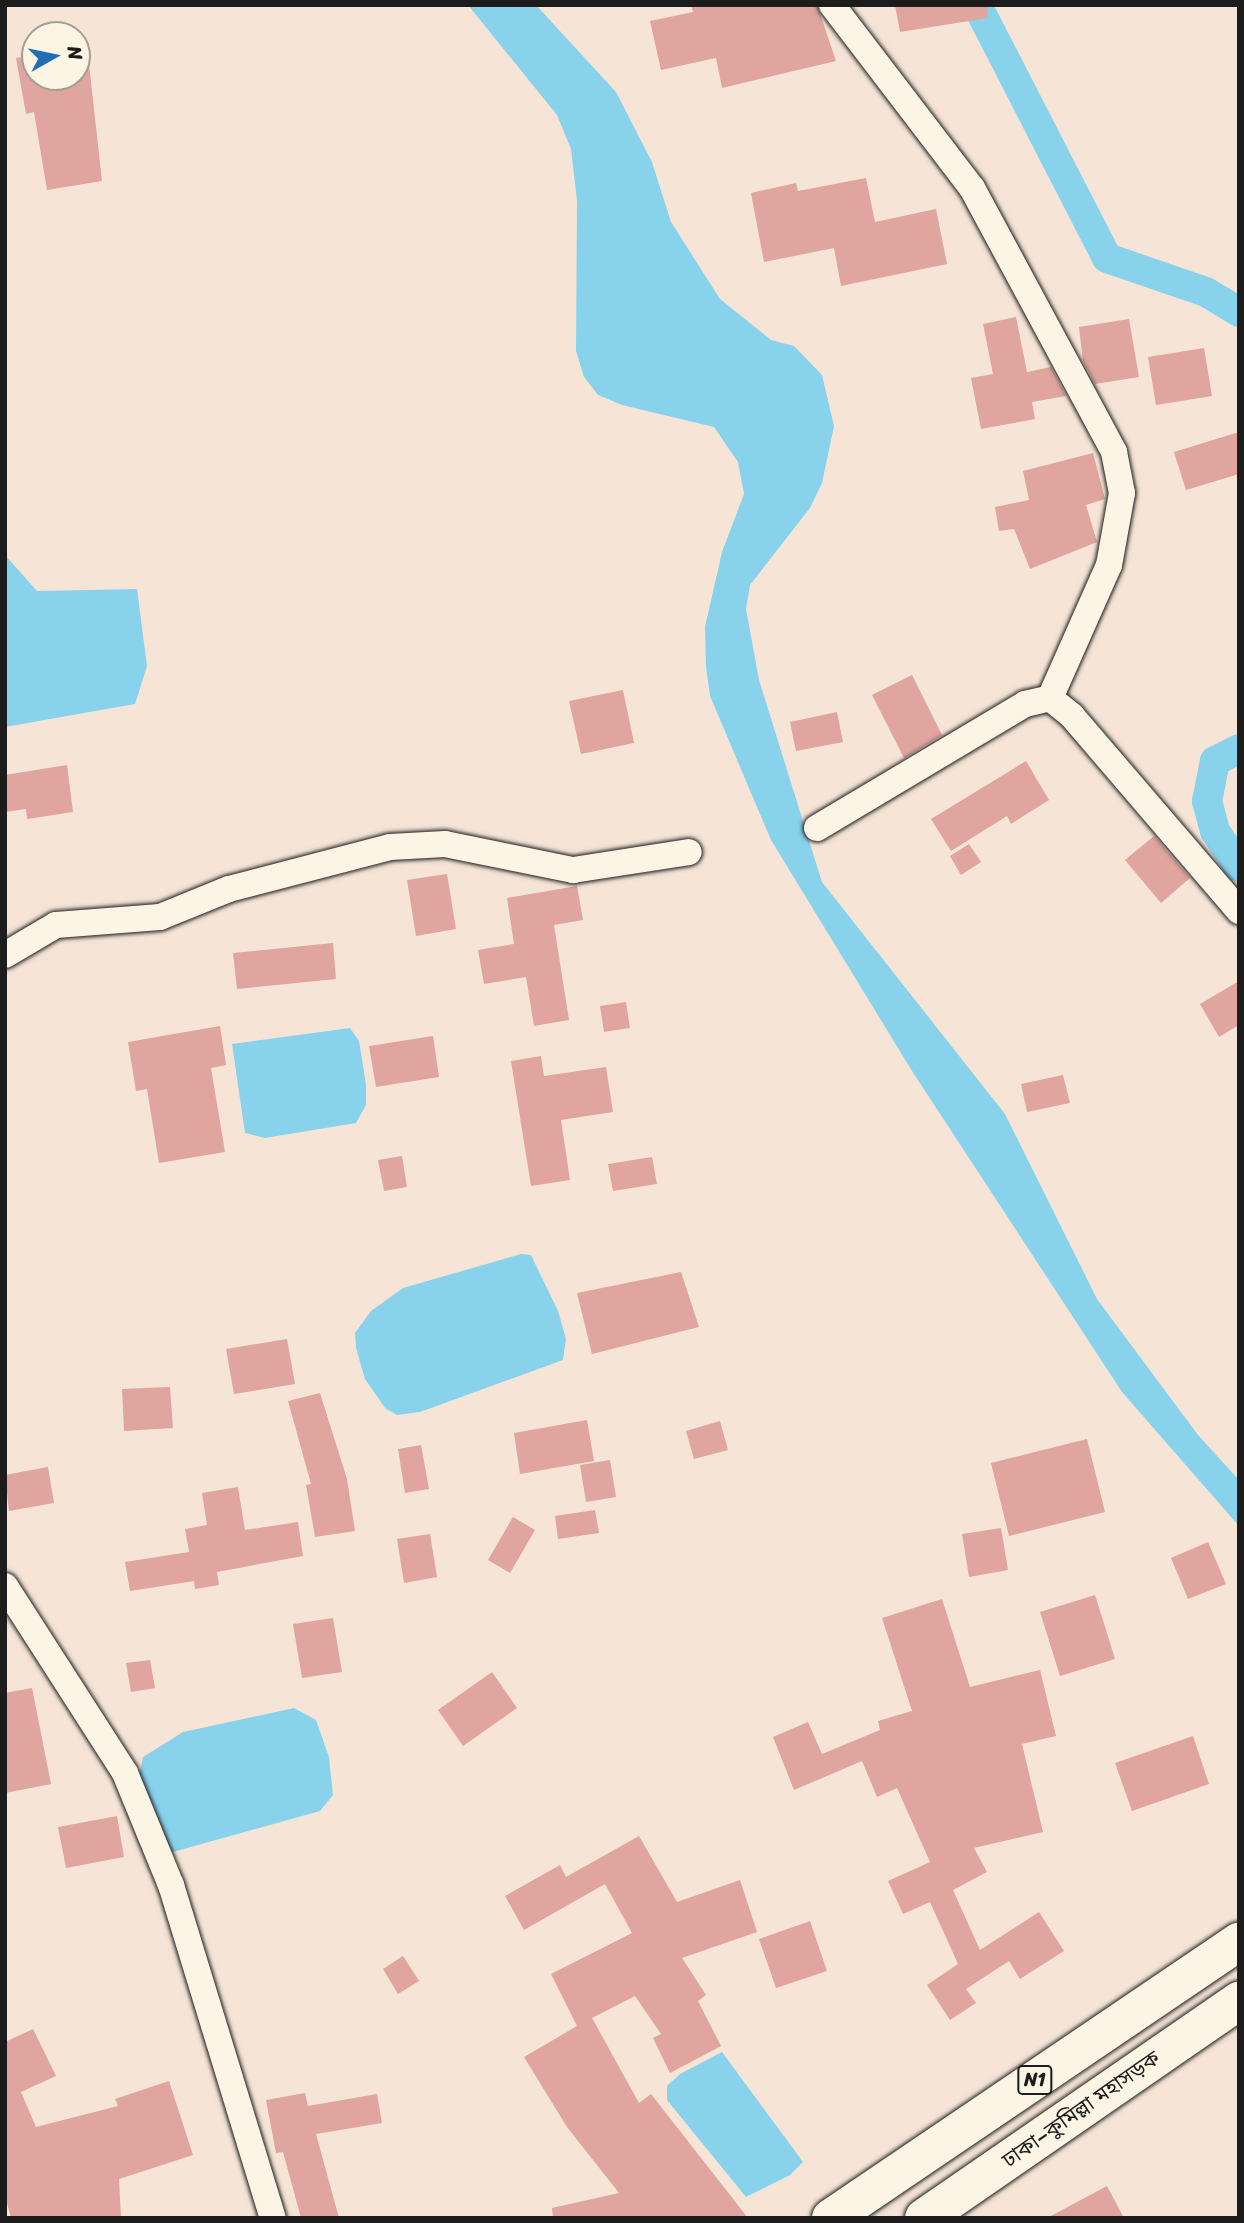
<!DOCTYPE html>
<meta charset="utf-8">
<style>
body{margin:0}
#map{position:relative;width:1244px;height:2223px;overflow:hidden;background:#f6e5d7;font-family:Sriracha,"Noto Sans Bengali",sans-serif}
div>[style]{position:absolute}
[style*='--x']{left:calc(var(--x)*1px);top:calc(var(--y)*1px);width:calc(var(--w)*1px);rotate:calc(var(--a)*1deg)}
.water>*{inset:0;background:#89d2eb}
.canal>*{height:30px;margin:-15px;padding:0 15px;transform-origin:15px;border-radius:15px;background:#89d2eb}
.building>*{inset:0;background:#dfa59e}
.roads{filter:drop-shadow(0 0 2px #1c1c1c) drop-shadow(0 0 2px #1c1c1c)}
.minor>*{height:26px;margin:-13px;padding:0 13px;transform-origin:13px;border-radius:13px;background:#fcf5e5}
.trunk>*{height:38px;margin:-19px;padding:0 19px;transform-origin:19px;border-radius:19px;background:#fcf5e5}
span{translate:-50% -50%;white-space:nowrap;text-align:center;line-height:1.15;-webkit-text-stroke:7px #fcf5e5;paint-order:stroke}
.shield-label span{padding:2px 5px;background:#fcf5e5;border:2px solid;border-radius:5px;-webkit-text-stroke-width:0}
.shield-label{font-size:19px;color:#1c1c1c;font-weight:700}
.street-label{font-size:21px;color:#1c1c1c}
.frame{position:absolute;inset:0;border:7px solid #1c1c1c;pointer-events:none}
.north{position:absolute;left:21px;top:21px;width:70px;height:70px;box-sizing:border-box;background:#fcf5e5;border:2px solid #a29e95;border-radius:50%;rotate:81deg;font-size:19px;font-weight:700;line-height:28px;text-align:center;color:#1c1c1c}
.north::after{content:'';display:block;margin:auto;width:24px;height:32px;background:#1f6fb2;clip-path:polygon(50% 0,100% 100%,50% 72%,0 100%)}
</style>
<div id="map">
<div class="water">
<div style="clip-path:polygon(468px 5px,536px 5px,616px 92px,652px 162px,671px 222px,720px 299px,771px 340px,794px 346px,822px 375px,834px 426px,822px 483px,810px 508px,750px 585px,746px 609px,759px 680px,822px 882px,1005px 1114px,1097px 1299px,1198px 1435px,1239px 1480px,1239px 1526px,1122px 1392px,912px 1071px,771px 840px,710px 696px,706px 667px,705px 627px,722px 552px,744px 494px,738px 462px,714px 427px,622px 405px,598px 395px,584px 377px,576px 351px,577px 201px,571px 149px,557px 115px)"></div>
<div style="clip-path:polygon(5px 555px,37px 591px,137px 589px,147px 666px,135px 704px,5px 727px)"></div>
<div style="clip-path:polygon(350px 1028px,359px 1041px,366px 1084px,366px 1105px,356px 1123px,265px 1138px,245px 1133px,232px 1044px)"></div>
<div style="clip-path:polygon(521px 1254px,531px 1255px,558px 1311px,566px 1339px,563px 1360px,420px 1412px,397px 1415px,385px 1408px,365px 1379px,356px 1348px,355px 1333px,371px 1311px,403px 1288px)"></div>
<div style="clip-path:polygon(294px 1708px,316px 1720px,329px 1757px,333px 1795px,320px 1811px,173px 1852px,166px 1849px,139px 1777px,143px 1757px,183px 1732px)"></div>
<div style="clip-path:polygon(722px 2052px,803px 2162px,790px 2175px,746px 2197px,667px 2100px,667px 2086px,680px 2074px)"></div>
</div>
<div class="canal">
<div style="--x:977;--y:5;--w:284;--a:62.8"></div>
<div style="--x:1107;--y:258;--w:105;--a:19"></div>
<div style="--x:1206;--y:292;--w:39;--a:31"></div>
<div style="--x:1239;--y:749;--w:27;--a:153"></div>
<div style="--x:1215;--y:761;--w:41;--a:101.3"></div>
<div style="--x:1207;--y:801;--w:31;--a:75"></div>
<div style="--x:1215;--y:831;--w:43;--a:56.3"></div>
</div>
<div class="building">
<div style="clip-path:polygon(691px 5px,817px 5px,836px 61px,722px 88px,716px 58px,661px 70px,650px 21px,693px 12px)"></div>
<div style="clip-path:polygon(895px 5px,987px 5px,988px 18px,900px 32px)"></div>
<div style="clip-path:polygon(87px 46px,102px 181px,47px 190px,34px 112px,26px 114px,16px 58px,35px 55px,35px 77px,77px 77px,77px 48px)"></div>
<div style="clip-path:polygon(866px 178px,875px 222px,936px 209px,947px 264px,841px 286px,834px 248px,764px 262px,751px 193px,796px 183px,798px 191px)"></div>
<div style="clip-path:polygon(1016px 317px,1027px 372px,1051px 367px,1066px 396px,1032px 402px,1035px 419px,981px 429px,971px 378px,993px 374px,983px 324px)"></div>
<div style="clip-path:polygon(1129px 319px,1139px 377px,1095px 384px,1083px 361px,1079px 327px)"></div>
<div style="clip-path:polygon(1204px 348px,1212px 396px,1156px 405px,1148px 357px)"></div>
<div style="clip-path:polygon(1239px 432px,1239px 474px,1186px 490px,1174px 452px)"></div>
<div style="clip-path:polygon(1093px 453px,1105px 499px,1086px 505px,1097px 542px,1030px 569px,1014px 529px,999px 531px,995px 507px,1029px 500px,1023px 471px)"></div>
<div style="clip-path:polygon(912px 675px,942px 735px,904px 758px,872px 695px)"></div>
<div style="clip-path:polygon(623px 690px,634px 743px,581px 754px,569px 701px)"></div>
<div style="clip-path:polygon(837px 712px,843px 742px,796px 751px,790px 722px)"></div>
<div style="clip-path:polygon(1026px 761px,1049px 800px,1011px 824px,1007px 816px,951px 851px,931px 819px)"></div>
<div style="clip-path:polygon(67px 765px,73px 812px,27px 819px,26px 809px,5px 812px,5px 775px)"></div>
<div style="clip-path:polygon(1154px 836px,1190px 878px,1161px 903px,1125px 860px)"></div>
<div style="clip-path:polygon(969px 844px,981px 862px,961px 875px,950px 856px)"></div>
<div style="clip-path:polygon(447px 874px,456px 929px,416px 936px,407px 880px)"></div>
<div style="clip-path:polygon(577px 886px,583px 920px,554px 925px,569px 1020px,534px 1026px,526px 977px,484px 984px,478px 950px,514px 944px,507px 898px)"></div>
<div style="clip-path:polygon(333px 943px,336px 979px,237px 989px,233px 953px)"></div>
<div style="clip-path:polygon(1239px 981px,1239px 1025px,1219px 1037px,1200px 1004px)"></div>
<div style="clip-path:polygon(626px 1002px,630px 1028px,604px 1032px,600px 1006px)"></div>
<div style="clip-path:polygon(220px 1026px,226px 1065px,211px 1068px,225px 1152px,159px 1163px,147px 1089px,136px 1091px,128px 1042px)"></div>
<div style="clip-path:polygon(433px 1036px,439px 1077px,376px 1087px,369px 1046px)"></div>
<div style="clip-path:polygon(541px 1056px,544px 1076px,606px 1067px,613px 1112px,561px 1120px,570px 1180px,531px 1186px,511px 1061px)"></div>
<div style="clip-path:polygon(1063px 1075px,1070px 1103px,1027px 1112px,1021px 1084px)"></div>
<div style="clip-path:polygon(402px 1156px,407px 1187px,384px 1191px,378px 1160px)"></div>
<div style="clip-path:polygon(652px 1157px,657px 1184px,613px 1191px,608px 1164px)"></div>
<div style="clip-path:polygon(681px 1272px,699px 1327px,592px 1354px,577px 1293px)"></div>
<div style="clip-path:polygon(287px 1339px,295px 1384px,234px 1394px,226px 1349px)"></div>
<div style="clip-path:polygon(170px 1387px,173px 1428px,124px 1431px,122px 1389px)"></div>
<div style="clip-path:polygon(320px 1393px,347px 1479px,355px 1531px,315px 1537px,306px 1485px,311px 1484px,288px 1401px)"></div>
<div style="clip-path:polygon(587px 1420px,594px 1461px,520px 1474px,514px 1433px)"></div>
<div style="clip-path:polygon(720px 1421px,728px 1450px,694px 1459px,686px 1431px)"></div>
<div style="clip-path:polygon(1087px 1439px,1105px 1512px,1009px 1536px,991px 1463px)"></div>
<div style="clip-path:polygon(421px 1445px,429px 1489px,405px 1493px,398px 1449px)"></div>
<div style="clip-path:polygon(610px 1460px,616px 1497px,586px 1502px,580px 1465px)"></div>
<div style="clip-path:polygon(48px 1467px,54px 1503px,9px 1511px,5px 1475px)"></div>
<div style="clip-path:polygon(238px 1487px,245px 1530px,298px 1522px,303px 1556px,217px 1572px,219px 1585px,195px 1589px,194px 1581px,130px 1591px,125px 1562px,189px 1552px,185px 1529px,207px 1525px,202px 1493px)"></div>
<div style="clip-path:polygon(595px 1510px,599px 1533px,558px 1539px,555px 1516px)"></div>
<div style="clip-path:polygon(513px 1517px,535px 1530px,510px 1573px,488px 1560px)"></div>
<div style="clip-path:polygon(1001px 1528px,1008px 1570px,969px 1577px,962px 1534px)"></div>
<div style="clip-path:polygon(430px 1534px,437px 1577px,404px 1583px,397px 1539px)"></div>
<div style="clip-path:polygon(1208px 1542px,1226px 1584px,1188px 1599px,1171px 1558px)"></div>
<div style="clip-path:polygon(1095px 1595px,1115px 1659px,1060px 1676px,1040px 1612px)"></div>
<div style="clip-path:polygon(942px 1599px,970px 1687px,1040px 1670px,1056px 1736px,1022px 1744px,1043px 1832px,974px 1848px,987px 1872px,953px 1890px,980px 1950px,1039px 1912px,1064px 1951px,1020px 1979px,1009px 1961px,966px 1989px,976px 2003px,950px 2020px,927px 1985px,958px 1964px,930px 1902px,903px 1914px,888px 1881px,930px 1862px,897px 1788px,877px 1797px,862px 1761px,794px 1790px,773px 1737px,808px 1722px,822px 1754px,880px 1730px,878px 1721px,912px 1711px,882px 1618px)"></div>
<div style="clip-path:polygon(333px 1618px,342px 1672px,302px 1678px,293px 1624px)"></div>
<div style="clip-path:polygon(150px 1660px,155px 1688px,131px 1692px,126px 1663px)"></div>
<div style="clip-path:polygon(492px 1672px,517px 1708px,463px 1746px,438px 1710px)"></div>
<div style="clip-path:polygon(32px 1688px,51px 1784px,5px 1793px,5px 1693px)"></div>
<div style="clip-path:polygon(1193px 1736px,1209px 1784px,1132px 1811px,1115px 1763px)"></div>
<div style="clip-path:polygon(117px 1816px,124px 1857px,66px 1868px,58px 1827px)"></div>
<div style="clip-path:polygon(639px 1836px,677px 1902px,740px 1880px,757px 1932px,682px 1958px,706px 1995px,698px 2001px,721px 2046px,670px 2073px,653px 2038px,661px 2034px,635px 1996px,592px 2018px,639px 2103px,651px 2094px,748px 2218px,553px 2218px,552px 2208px,619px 2193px,567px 2127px,524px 2057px,577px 2026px,551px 1974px,632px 1933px,605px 1884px,524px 1930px,505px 1896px,560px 1865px,566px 1877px)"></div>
<div style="clip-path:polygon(810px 1921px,827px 1971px,776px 1988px,759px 1939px)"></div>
<div style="clip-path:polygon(403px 1956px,419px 1981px,398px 1994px,383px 1969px)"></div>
<div style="clip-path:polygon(33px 2029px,56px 2076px,21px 2092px,36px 2127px,118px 2106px,115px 2099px,169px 2081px,193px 2155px,119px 2179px,121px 2218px,11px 2218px,5px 2195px,5px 2042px)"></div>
<div style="clip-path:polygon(305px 2093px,308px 2106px,377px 2094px,382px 2123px,316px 2134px,339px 2218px,301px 2218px,283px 2152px,276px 2153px,266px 2100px)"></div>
<div style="clip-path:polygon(1107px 2186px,1124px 2218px,1047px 2218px)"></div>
</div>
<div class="roads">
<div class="minor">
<div style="--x:832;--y:5;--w:230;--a:52.6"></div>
<div style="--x:972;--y:188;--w:300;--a:61.7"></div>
<div style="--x:1114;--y:452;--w:42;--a:79"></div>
<div style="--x:1122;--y:493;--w:73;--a:100.2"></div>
<div style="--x:1109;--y:565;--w:145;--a:113.9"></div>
<div style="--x:817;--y:828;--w:242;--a:-30.8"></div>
<div style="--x:1025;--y:704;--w:26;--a:-13"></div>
<div style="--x:1050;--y:698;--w:28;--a:39"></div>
<div style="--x:1072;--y:716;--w:257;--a:49.4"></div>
<div style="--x:5;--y:955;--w:59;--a:-30.5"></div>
<div style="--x:56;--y:925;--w:104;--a:-4.4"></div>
<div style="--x:160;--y:917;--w:74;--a:-22.1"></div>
<div style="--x:229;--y:889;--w:166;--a:-14.6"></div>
<div style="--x:390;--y:847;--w:55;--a:-3.1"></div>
<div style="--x:445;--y:844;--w:131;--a:11.5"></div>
<div style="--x:573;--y:870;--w:117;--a:-8.8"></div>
<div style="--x:5;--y:1586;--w:222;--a:57.3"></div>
<div style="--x:125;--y:1773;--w:121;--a:67.7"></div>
<div style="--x:171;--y:1885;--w:348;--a:73"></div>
</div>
<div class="trunk">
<div style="--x:831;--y:2218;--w:493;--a:-34.1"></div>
<div style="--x:924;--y:2218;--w:383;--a:-34.6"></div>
</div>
</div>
<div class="shield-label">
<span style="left:1035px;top:2080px">N1</span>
</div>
<div class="street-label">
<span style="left:1081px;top:2109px;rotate:-35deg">ঢাকা–কুমিল্লা মহাসড়ক</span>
</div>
<div class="frame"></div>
<div class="north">N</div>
</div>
